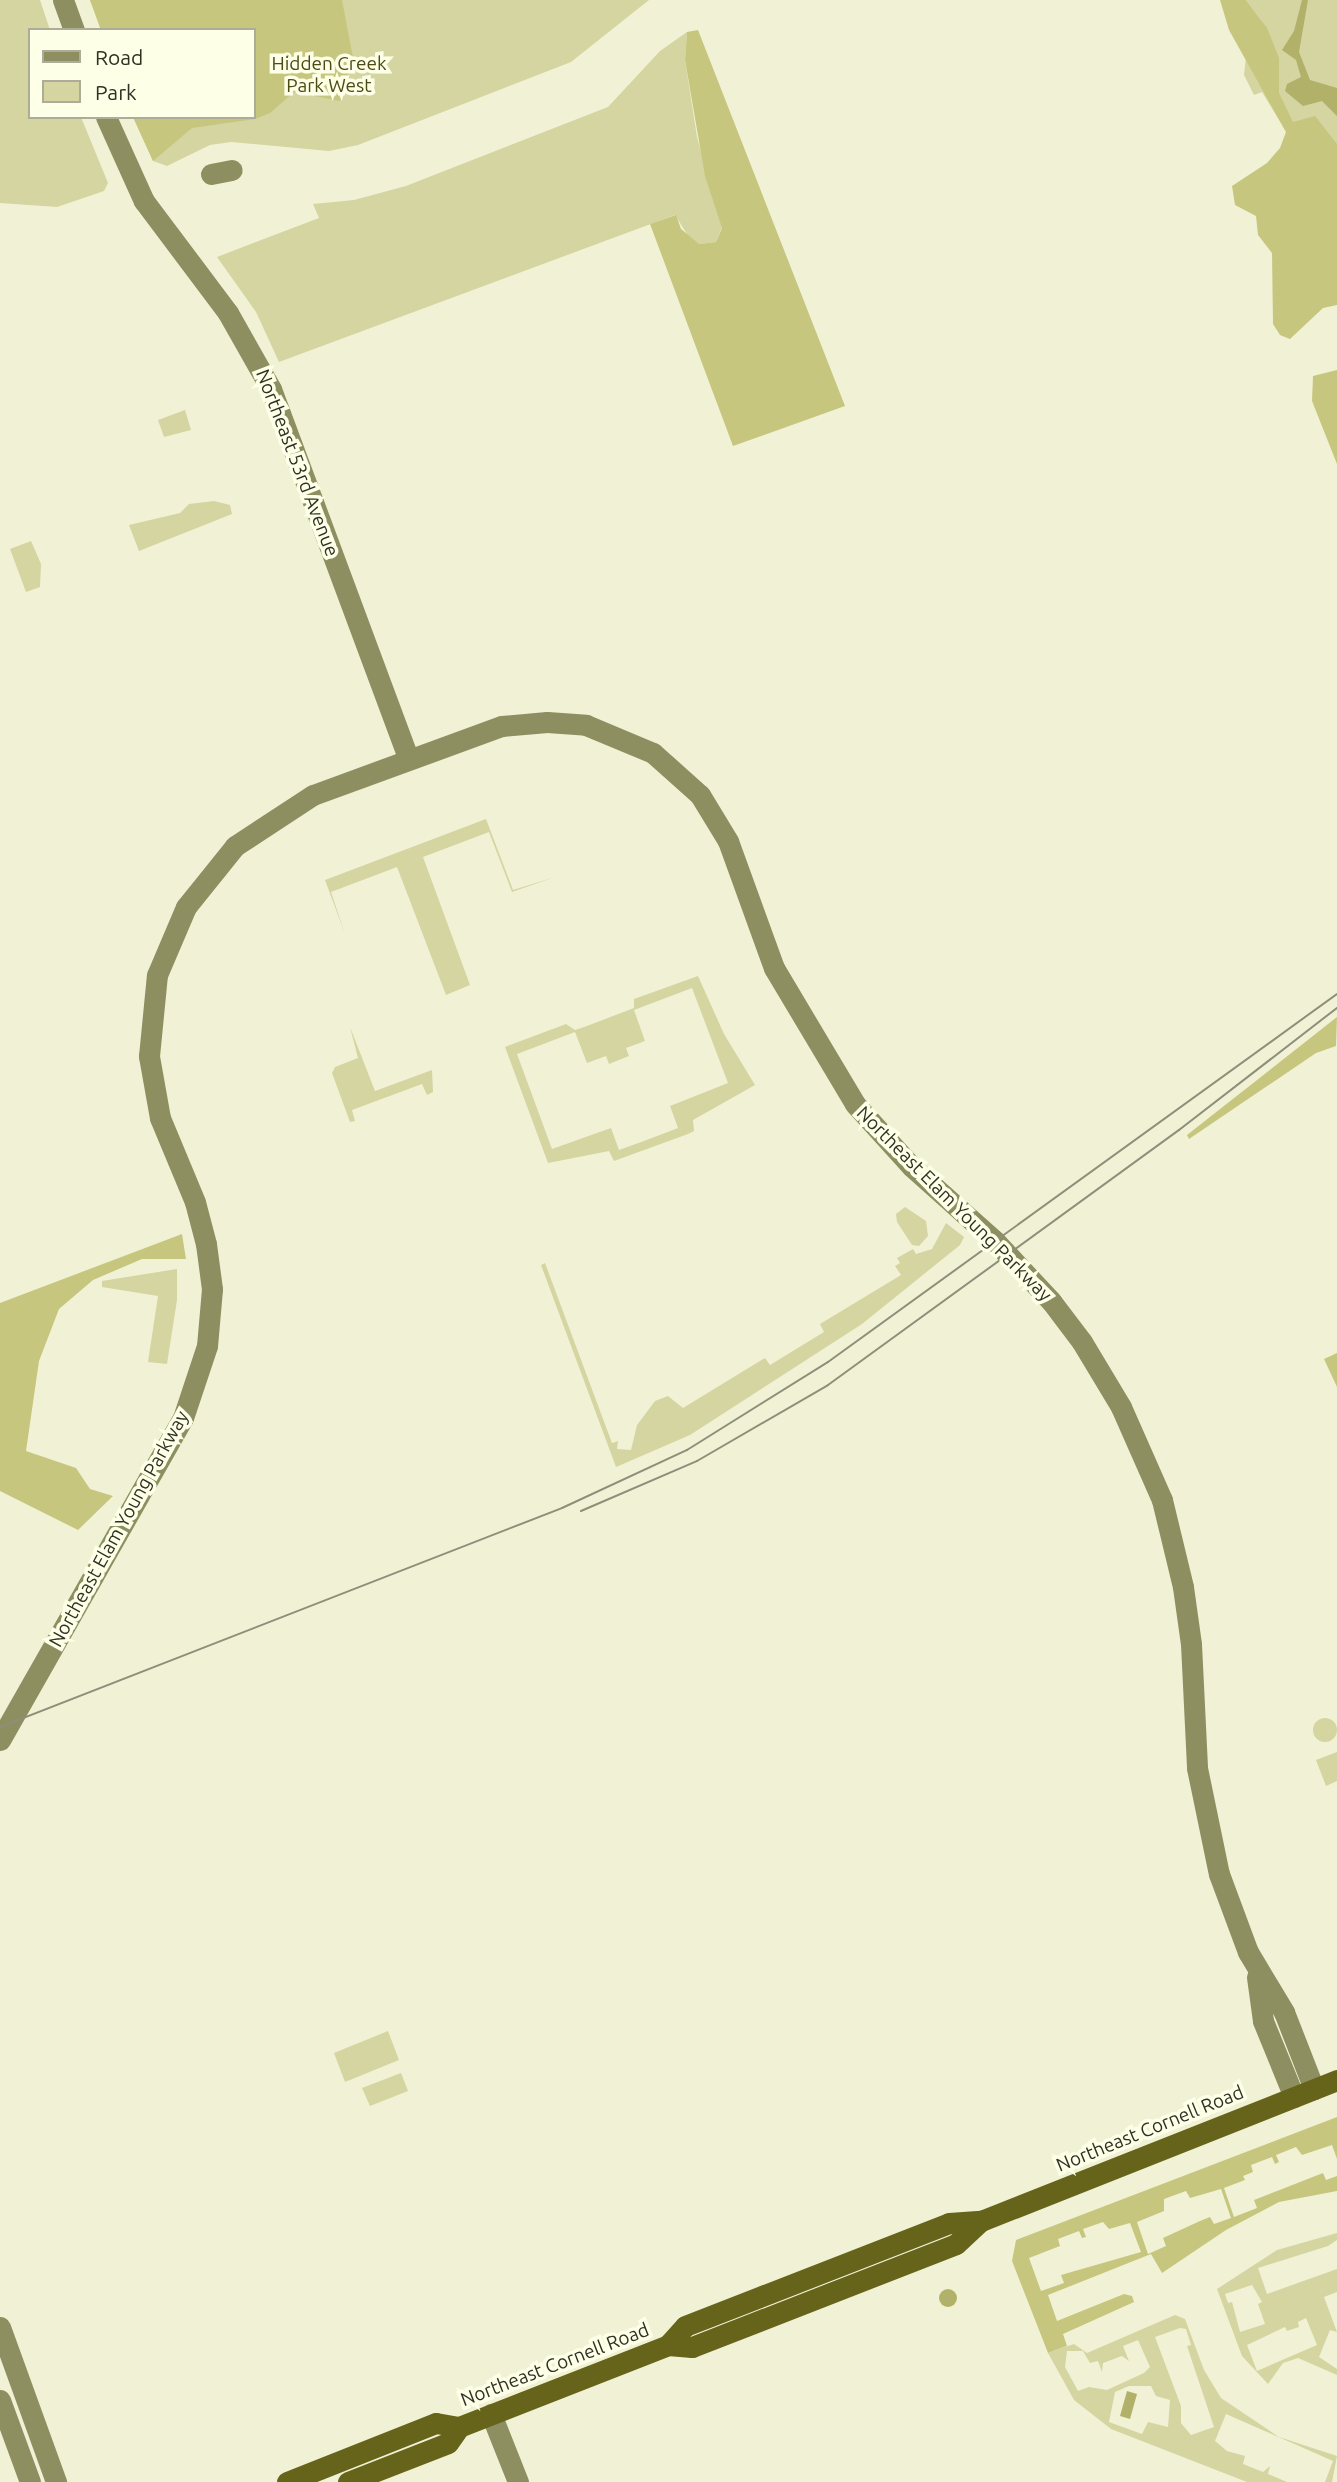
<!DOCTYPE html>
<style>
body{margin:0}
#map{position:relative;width:1337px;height:2482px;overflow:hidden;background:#f1f2d5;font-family:Ubuntu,sans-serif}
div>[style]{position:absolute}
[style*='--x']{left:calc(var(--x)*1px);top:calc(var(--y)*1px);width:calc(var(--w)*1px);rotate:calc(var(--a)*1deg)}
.green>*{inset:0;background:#d4d5a0}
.round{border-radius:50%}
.forest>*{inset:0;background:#c6c67e}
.water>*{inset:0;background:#b1b169}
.secondary>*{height:21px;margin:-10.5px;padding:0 10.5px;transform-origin:10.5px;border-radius:10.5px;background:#8e8f61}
.highway>*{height:21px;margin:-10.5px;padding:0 10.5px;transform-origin:10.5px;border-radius:10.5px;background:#65641a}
.tram>*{height:2px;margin:-1px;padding:0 1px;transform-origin:1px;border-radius:1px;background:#8e8f7b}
span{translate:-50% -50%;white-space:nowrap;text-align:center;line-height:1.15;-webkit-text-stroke:7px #feffe7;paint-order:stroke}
.park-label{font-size:19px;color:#4c4b15}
.street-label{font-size:19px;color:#303025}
.legend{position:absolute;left:28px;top:28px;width:228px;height:91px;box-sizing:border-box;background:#feffe7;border:2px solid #acac99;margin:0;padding:9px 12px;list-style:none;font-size:21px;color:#303025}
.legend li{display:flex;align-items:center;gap:14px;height:35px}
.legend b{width:35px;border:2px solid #acac99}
</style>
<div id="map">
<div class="green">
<div style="clip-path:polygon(0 0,40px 0,50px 30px,30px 30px,30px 117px,81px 117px,108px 183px,104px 191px,57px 207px,0 203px)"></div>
<div style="clip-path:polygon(90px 0,649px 0,571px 62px,358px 145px,329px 151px,231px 142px,210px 145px,167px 166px,153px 161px,133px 117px,254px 117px,254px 30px,101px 30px)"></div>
<div style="clip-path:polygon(1246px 0,1337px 0,1337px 177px,1296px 148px,1262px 92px,1254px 95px,1244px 75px,1246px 57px,1261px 20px)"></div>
<div style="clip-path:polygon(687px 32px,685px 60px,697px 137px,722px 227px,716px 242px,699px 244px,690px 239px,675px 215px,279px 362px,256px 312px,217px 257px,319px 218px,313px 204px,354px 200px,406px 186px,608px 107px,660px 51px)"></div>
<div style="clip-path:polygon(185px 410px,191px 430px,164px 437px,158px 420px)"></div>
<div style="clip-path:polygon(214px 501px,230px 505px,232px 514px,139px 551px,129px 525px,180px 513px,189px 504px)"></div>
<div style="clip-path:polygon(31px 541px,41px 564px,40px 587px,26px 592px,10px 549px)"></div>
<div style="clip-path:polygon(486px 819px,513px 890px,555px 877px,512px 892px,489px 832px,423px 857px,470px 985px,446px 995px,397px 867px,331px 892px,345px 934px,325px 880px)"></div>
<div style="clip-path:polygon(evenodd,698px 976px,724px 1034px,755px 1085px,693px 1120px,694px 1131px,688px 1134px,614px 1161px,609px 1151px,548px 1163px,505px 1047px,566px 1024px,575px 1030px,587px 1026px,634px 1008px,634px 999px,698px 976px,692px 988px,728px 1083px,670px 1106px,678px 1128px,644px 1141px,619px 1150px,611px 1128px,552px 1149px,517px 1054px,575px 1032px,587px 1063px,606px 1056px,609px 1064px,629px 1056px,626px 1048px,645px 1041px,634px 1010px,692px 988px)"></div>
<div style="clip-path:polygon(350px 1027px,375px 1091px,432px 1070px,433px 1092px,427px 1095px,422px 1084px,352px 1110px,355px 1121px,350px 1122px,332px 1073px,335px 1067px,358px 1058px)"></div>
<div style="clip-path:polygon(905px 1207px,926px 1221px,928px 1236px,919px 1246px,912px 1245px,897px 1222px,896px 1214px)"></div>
<div style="clip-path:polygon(946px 1223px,964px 1237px,960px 1245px,862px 1324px,690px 1435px,616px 1467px,541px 1265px,545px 1263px,612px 1443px,618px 1441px,617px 1449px,631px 1450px,637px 1425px,655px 1401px,668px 1396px,683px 1408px,765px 1358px,770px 1365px,824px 1332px,820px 1324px,901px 1275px,895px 1266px,900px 1263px,897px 1258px,913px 1249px,916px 1254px,932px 1249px)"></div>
<div style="clip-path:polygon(177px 1269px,177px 1300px,167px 1364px,148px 1362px,158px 1296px,102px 1287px,102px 1281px)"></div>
<div class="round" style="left:1313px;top:1718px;width:24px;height:24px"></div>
<div style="clip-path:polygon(1337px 1752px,1337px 1781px,1326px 1786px,1316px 1760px)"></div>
<div style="clip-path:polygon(388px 2031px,399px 2060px,345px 2082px,334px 2053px)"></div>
<div style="clip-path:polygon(401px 2073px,408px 2091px,370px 2106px,362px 2088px)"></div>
<div style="clip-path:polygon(evenodd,1337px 2233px,1337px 2240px,1328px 2246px,1258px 2268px,1267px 2294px,1337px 2269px,1337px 2292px,1324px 2297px,1337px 2332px,1330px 2330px,1319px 2357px,1337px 2369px,1337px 2375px,1298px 2358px,1283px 2363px,1268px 2384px,1242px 2356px,1217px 2289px,1277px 2250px,1337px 2233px,1252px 2285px,1262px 2302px,1258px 2304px,1265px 2324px,1240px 2332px,1232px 2302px,1228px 2303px,1225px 2294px,1252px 2285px,1337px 2233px,1306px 2318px,1317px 2345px,1257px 2371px,1247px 2345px,1285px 2327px,1287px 2331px,1299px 2327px,1298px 2322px,1306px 2318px)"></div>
<div style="clip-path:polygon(evenodd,1175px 2315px,1185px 2319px,1204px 2370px,1221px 2398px,1279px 2437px,1337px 2456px,1332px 2482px,1325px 2482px,1333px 2461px,1226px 2414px,1215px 2441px,1227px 2451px,1245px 2456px,1243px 2464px,1263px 2472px,1270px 2466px,1268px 2474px,1287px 2482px,1247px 2482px,1111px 2429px,1074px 2400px,1048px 2353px,1074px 2344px,1087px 2353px,1175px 2315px,1180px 2328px,1186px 2329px,1191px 2345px,1187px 2346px,1214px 2427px,1191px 2435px,1181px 2423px,1181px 2406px,1155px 2337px,1180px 2328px,1175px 2315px,1138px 2340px,1150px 2367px,1144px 2373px,1107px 2390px,1089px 2387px,1078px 2391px,1065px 2367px,1067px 2351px,1083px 2351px,1090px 2363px,1098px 2361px,1102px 2372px,1103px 2363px,1122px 2356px,1129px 2361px,1123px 2346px,1138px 2340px,1175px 2315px,1129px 2386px,1151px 2386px,1156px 2396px,1170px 2400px,1168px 2427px,1148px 2422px,1142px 2434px,1109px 2422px,1115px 2392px,1129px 2386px)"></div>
</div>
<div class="forest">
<div style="clip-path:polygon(90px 0,342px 0,353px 58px,340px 101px,294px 92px,270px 113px,255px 119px,192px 128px,153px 161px,133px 117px,254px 117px,254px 30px,101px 30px)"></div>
<div style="clip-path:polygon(1220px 0,1246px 0,1267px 28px,1279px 58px,1279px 93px,1293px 122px,1315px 116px,1337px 144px,1337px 305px,1323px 308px,1290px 339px,1280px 335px,1273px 324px,1272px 253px,1258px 235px,1256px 216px,1235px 205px,1232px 186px,1267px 163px,1280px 148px,1286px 132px,1229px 30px)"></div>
<div style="clip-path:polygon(698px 30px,845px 406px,733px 446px,650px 224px,676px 215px,681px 229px,699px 244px,716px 242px,722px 228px,705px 176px,685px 60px,687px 32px)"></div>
<div style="clip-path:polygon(1337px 370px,1337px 464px,1312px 401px,1313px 376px)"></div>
<div style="clip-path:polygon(1337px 1017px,1336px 1046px,1316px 1053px,1189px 1139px,1187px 1135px)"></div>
<div style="clip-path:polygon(182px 1234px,186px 1259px,142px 1259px,93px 1280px,59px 1309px,39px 1361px,26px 1451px,76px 1468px,90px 1489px,113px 1496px,78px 1530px,0 1491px,0 1303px)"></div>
<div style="clip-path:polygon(1337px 1353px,1337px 1387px,1324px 1359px)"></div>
<div style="clip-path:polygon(evenodd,1337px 2117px,1337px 2159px,1332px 2145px,1302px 2155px,1296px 2147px,1276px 2155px,1279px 2162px,1275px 2164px,1272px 2157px,1251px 2165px,1253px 2172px,1243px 2176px,1245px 2180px,1224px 2188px,1234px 2217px,1257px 2208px,1254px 2200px,1323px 2173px,1326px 2180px,1337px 2176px,1337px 2191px,1279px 2202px,1226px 2230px,1162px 2273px,1151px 2254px,1048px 2295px,1057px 2321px,1124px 2294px,1132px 2296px,1134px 2302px,1063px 2334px,1067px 2346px,1048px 2353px,1012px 2261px,1016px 2240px,1337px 2117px,1221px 2189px,1231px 2218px,1214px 2224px,1210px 2217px,1200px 2221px,1163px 2238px,1166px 2246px,1148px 2254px,1137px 2222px,1164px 2211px,1164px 2199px,1186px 2191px,1190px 2198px,1221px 2189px,1337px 2117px,1103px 2222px,1109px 2229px,1130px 2223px,1141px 2252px,1061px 2275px,1064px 2283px,1041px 2291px,1029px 2258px,1060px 2246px,1058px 2239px,1079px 2231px,1082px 2238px,1086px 2237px,1083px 2229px,1103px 2222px)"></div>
</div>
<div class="water">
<div style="clip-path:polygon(1302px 0,1308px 0,1299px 52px,1310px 80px,1337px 88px,1337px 116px,1322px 101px,1303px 106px,1285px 91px,1287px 84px,1301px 77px,1296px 60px,1282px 50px,1294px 31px)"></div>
<div class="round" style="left:939px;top:2289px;width:18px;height:18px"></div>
<div style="clip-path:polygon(1127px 2391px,1137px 2394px,1130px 2419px,1120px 2416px)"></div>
</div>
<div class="secondary">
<div style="--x:63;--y:0;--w:32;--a:70"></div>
<div style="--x:106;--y:117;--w:92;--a:65.7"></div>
<div style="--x:144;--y:201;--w:140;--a:53.1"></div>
<div style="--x:228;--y:313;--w:87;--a:60.5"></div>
<div style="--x:271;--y:389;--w:394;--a:69.6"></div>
<div style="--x:211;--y:174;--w:21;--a:-11"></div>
<div style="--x:0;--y:1740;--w:370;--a:-60.4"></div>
<div style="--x:183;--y:1418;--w:76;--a:-71.6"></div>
<div style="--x:207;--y:1346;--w:57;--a:-85"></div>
<div style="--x:212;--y:1289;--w:45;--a:-97.6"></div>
<div style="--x:206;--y:1244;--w:43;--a:-104.7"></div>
<div style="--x:195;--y:1202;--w:91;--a:-112.6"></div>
<div style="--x:160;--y:1118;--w:63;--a:-100.1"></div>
<div style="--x:149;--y:1056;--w:81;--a:-84.4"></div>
<div style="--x:157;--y:975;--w:74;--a:-66.9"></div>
<div style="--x:186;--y:907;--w:78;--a:-51.2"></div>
<div style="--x:235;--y:846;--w:93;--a:-33.2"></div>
<div style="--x:313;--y:795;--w:201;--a:-20.1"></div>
<div style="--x:502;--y:726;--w:45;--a:-5.1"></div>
<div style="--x:547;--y:722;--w:39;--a:4"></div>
<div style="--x:586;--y:725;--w:73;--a:22.7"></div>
<div style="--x:653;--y:753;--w:63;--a:41.8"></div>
<div style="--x:700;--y:795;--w:54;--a:58.7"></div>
<div style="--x:728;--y:841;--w:135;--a:70.1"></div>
<div style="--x:774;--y:968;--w:158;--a:59.2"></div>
<div style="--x:855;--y:1104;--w:85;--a:47.9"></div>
<div style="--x:912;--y:1167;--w:111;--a:41.7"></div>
<div style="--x:995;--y:1241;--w:82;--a:47"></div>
<div style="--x:1051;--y:1301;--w:51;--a:52.9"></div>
<div style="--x:1082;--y:1342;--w:76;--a:59"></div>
<div style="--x:1121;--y:1407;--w:102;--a:66.2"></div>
<div style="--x:1162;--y:1500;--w:89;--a:76.4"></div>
<div style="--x:1183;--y:1587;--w:58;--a:82"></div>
<div style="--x:1191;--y:1644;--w:124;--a:87.2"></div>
<div style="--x:1197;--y:1768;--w:108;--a:78.3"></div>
<div style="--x:1219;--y:1874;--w:83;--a:69.6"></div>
<div style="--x:1248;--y:1952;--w:70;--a:59"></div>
<div style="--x:1284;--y:2012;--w:83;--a:68.7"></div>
<div style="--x:1257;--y:1977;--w:44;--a:82.2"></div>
<div style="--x:1263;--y:2021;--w:82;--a:67.8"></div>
<div style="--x:0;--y:2327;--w:165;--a:70.1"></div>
<div style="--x:0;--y:2400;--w:87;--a:69.9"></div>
<div style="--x:491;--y:2414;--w:73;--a:68.3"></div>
</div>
<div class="highway">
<div style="--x:668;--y:2345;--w:24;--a:5"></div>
<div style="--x:692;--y:2347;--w:283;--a:-21.3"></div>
<div style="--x:956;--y:2244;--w:34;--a:-43"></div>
<div style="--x:287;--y:2482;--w:160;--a:-21.6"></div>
<div style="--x:436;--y:2423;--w:23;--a:10"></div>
<div style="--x:459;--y:2427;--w:225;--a:-21.4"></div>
<div style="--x:668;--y:2345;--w:25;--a:-48"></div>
<div style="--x:685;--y:2326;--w:283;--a:-21.3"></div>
<div style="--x:949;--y:2223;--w:32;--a:-4"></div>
<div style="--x:981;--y:2221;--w:383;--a:-21.6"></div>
<div style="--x:348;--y:2482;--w:107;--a:-21.3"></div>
<div style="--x:448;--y:2443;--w:19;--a:-55"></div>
</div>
<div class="tram">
<div style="--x:581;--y:1511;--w:126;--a:-23.3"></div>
<div style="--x:697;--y:1461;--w:151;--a:-30.1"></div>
<div style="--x:828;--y:1385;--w:434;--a:-36"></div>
<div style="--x:1179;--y:1130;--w:200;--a:-37.7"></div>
<div style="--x:0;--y:1727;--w:603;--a:-21.29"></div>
<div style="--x:562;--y:1508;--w:138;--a:-24.9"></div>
<div style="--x:687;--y:1450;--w:166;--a:-32"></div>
<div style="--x:828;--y:1362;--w:628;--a:-35.87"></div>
</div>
<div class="park-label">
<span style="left:329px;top:75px">Hidden Creek<br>Park West</span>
</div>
<div class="street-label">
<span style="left:297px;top:463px;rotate:69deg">Northeast 53rd Avenue</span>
<span style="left:954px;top:1204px;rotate:45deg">Northeast Elam Young Parkway</span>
<span style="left:119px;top:1529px;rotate:-61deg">Northeast Elam Young Parkway</span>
<span style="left:1150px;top:2129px;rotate:-22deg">Northeast Cornell Road</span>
<span style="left:555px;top:2365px;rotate:-21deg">Northeast Cornell Road</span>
</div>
<ul class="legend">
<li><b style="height:9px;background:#8e8f61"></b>Road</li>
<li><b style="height:19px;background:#d4d5a0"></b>Park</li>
</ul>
</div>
